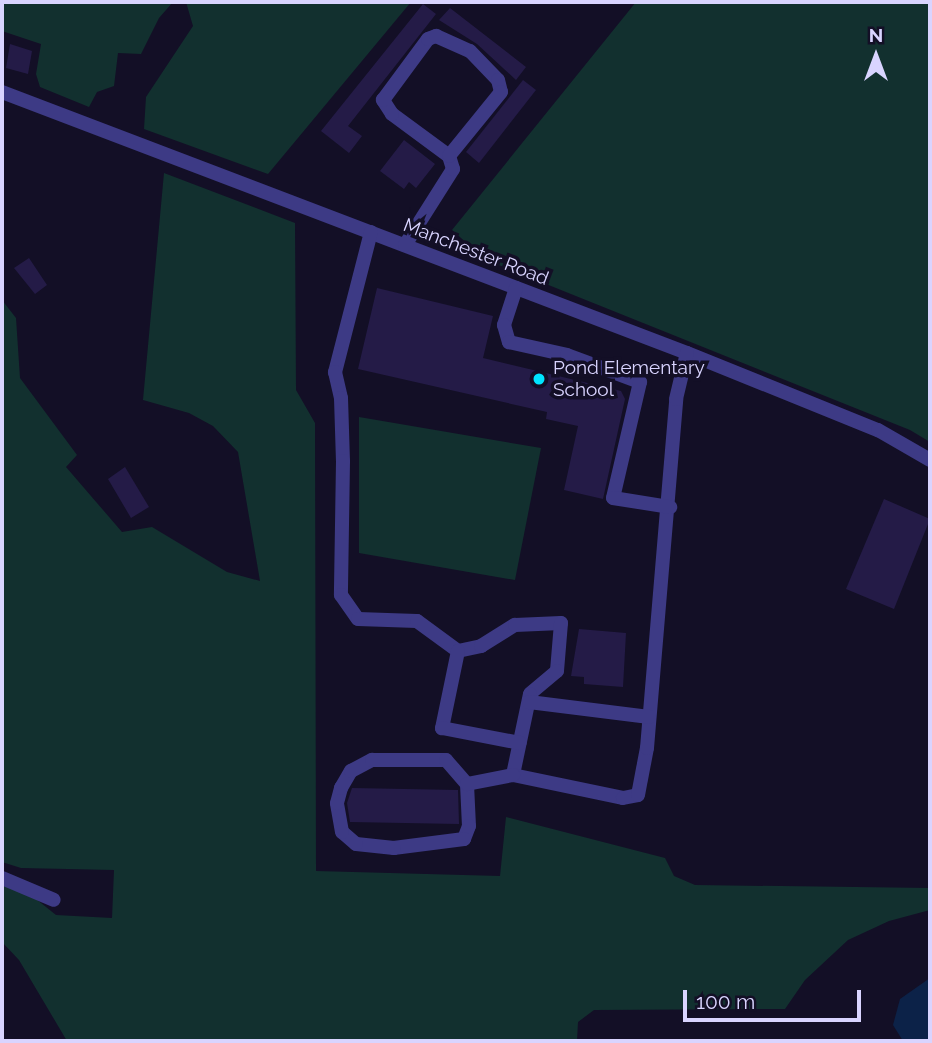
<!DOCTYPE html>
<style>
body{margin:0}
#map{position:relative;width:932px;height:1043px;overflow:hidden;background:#130f26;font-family:Raleway,sans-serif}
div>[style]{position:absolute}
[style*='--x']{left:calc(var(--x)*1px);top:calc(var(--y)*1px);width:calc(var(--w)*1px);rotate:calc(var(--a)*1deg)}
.green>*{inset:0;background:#12302f}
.water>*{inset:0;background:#0c2248}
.building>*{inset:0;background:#241b47}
.minor>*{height:14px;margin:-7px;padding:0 7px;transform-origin:7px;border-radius:7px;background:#3d3a85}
.dots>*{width:19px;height:19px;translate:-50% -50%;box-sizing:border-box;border:4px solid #130f26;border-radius:50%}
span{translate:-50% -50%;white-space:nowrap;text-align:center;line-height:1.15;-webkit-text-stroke:7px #130f26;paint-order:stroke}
.street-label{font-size:19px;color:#d9d4ff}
.poi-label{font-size:19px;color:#d9d4ff}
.left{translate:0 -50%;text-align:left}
.frame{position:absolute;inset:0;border:4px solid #d9d4ff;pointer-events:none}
.north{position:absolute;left:841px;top:21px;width:70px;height:70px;-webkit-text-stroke:5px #130f26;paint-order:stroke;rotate:0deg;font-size:19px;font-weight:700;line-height:28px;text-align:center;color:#d9d4ff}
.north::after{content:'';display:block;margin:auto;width:24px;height:32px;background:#d9d4ff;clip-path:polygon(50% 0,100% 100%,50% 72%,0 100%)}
.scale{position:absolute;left:683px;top:990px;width:178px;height:32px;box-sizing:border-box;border:4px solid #d9d4ff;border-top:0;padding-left:9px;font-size:21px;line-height:24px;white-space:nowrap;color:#d9d4ff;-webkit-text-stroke:5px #130f26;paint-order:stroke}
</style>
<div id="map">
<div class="green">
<div style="clip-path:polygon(2px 2px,173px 2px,159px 18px,141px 54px,118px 53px,114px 86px,97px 92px,89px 107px,40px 87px,36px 74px,41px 44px,2px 31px)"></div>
<div style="clip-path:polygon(186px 2px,411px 2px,268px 174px,144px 129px,146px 97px,193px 26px)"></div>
<div style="clip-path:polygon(636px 2px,930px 2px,930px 442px,910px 430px,486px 260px,452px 230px)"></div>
<div style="clip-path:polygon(164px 173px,295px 223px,296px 390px,315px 423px,316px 871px,500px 876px,506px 817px,665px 858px,674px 876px,695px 885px,930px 888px,930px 910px,889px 921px,848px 940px,805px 980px,785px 1009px,594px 1010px,578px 1022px,577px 1041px,67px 1041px,19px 960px,2px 942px,2px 884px,36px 899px,56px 915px,112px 918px,114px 870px,21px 868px,2px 862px,2px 300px,16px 318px,20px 378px,77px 455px,66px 467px,122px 532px,152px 527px,227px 572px,260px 581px,238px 452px,213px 426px,189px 413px,143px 400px)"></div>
<div style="clip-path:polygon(359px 417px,541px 448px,515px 580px,359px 553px)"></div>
</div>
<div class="water">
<div style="clip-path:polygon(930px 978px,930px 1041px,903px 1041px,893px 1025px,900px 999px)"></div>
</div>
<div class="building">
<div style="clip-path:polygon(423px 4px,436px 14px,348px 126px,362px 136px,349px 153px,321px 131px)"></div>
<div style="clip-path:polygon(450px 8px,526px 67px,516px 80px,477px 44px,439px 20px)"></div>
<div style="clip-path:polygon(10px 44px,32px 51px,28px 74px,6px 68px)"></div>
<div style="clip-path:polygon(523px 80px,536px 90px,479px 163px,466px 152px)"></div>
<div style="clip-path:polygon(404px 140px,435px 164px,416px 188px,409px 182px,404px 189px,380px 171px)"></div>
<div style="clip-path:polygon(29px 258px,47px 285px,35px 294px,14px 268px)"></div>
<div style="clip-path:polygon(377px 288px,493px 316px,483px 358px,621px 391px,625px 399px,603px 499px,564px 490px,578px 426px,546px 419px,547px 412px,358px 369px)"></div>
<div style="clip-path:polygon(125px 467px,149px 507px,131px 518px,108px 479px)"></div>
<div style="clip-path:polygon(884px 499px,930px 519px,894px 609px,846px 589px)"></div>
<div style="clip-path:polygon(579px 629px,626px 633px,623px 687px,584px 684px,584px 677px,571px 676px)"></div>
<div style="clip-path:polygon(352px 788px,458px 790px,459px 824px,350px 822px,347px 803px)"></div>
</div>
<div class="minor">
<div style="--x:2;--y:92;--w:733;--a:20.86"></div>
<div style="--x:687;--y:353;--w:206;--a:22"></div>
<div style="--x:878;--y:430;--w:60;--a:30"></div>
<div style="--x:371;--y:232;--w:145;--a:104.4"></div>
<div style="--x:335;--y:372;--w:27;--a:77"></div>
<div style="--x:341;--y:398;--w:63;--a:88.2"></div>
<div style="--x:343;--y:461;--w:134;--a:90.9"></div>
<div style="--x:341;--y:595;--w:29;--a:55"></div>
<div style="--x:358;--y:619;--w:59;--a:1.9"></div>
<div style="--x:417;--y:621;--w:51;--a:36.2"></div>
<div style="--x:458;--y:651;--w:24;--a:-12"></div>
<div style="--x:481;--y:646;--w:40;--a:-32"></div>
<div style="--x:515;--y:625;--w:46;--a:-2.5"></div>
<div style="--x:561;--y:623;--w:48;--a:94.8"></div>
<div style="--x:557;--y:671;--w:35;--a:140"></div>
<div style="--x:530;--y:694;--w:83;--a:101.9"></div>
<div style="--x:513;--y:775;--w:112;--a:11.8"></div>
<div style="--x:623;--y:798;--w:15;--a:-11"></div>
<div style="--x:638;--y:795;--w:48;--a:-79.2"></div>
<div style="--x:647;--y:748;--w:350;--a:-85.2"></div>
<div style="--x:676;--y:399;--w:47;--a:-76.6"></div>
<div style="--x:405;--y:245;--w:90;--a:-57.7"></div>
<div style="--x:453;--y:169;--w:14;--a:-107"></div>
<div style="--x:449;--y:156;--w:71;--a:-143.6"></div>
<div style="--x:392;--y:114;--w:17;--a:-123"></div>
<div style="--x:383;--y:100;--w:76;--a:-53.6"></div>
<div style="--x:428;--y:39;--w:9;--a:-21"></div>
<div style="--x:436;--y:36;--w:37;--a:24"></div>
<div style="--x:470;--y:51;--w:40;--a:46"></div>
<div style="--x:498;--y:80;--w:12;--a:76"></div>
<div style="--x:501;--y:92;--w:82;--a:129.1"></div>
<div style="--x:516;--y:288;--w:39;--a:108"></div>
<div style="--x:504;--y:325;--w:18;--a:74"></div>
<div style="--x:509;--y:342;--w:59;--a:12.6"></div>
<div style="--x:567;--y:355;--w:78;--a:20.3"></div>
<div style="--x:640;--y:382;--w:119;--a:103.1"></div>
<div style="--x:613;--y:498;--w:58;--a:9"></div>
<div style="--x:458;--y:651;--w:79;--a:101.7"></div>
<div style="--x:442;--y:728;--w:79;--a:10.9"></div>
<div style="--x:529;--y:702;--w:121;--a:7.1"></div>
<div style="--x:467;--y:784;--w:42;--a:87.3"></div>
<div style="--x:469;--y:826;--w:14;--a:111"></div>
<div style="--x:464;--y:839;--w:71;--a:172.7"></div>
<div style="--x:394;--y:848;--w:38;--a:-174"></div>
<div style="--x:356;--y:844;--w:18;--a:-139"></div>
<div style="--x:342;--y:832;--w:29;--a:-100"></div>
<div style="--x:337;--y:803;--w:16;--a:-75"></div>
<div style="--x:341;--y:788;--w:20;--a:-60"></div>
<div style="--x:351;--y:771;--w:24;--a:-28"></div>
<div style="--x:372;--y:760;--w:74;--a:0"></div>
<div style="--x:446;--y:760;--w:32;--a:49"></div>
<div style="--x:467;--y:784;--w:47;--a:-11.1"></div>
<div style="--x:2;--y:878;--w:56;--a:22.9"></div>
</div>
<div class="dots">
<div style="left:539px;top:379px;background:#00e5ff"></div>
</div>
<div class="street-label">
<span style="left:476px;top:252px;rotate:21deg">Manchester Road</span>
</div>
<div class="poi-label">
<span class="left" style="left:553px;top:379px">Pond Elementary<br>School</span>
</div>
<div class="frame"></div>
<div class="north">N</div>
<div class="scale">100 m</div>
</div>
